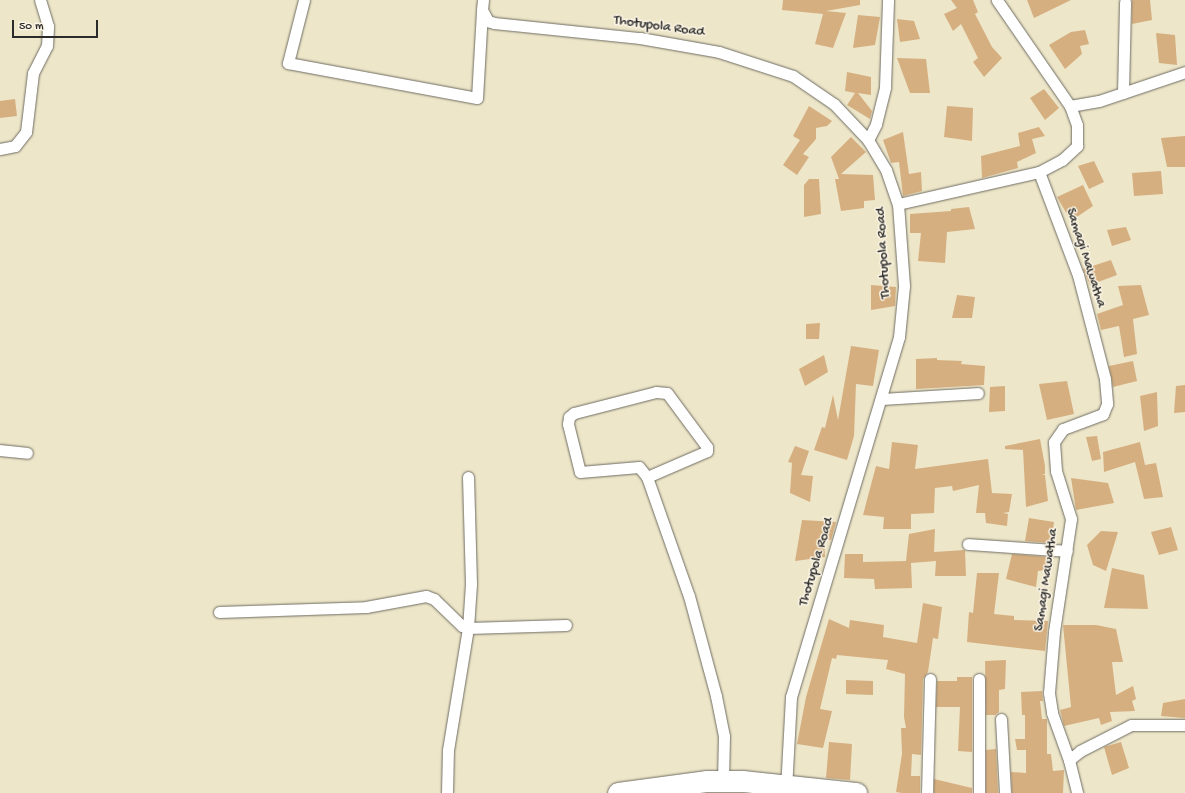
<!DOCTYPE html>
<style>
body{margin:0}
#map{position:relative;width:1185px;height:793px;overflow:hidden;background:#ede6c9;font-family:"Gochi Hand",sans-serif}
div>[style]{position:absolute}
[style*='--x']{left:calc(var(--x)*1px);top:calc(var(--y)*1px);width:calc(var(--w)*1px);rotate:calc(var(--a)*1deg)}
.building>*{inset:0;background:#d6af80}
.roads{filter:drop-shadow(0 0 1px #6f6c62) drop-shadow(0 0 1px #6f6c62)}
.street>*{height:11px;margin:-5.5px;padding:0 5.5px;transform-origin:5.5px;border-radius:5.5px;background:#fff}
.highway>*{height:21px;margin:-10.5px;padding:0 10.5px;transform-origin:10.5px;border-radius:10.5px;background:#fff}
span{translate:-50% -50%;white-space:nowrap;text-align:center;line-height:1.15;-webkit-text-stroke:3px #fcf5e5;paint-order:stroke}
.street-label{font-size:14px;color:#2b2b2b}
.scale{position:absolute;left:12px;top:20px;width:86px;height:18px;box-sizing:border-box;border:2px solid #2b2b2b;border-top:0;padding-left:5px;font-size:12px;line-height:14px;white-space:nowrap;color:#2b2b2b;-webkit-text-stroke:3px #fcf5e5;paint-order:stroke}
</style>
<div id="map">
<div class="building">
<div style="clip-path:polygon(783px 0,860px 0,860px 5px,826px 11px,846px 13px,833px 48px,815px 44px,823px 14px,782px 10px)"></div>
<div style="clip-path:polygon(951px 0,973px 0,978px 12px,975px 14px,992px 47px,1002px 58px,984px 77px,973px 62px,978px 58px,961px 24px,953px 31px,944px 14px,957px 8px)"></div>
<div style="clip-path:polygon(1027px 0,1071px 0,1034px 18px)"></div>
<div style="clip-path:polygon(1132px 0,1150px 0,1152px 20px,1132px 24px)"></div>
<div style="clip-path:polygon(858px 15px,880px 17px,875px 45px,853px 48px)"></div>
<div style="clip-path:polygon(897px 19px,914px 21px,920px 39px,900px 42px)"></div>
<div style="clip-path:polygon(1085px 30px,1089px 44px,1080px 46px,1082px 54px,1065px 69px,1049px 45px,1071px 32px)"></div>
<div style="clip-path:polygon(1156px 33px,1175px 35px,1177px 65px,1159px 63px)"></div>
<div style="clip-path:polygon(897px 58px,926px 59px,930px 93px,910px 93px)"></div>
<div style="clip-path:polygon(847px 72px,871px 77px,871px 95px,858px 93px,872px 111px,870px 119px,847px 105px,855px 93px,845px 91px)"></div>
<div style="clip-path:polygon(1044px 89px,1059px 108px,1045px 120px,1030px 98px)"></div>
<div style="clip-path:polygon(15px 99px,17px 116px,0 118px,0 101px)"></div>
<div style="clip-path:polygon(809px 106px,832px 121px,827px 126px,816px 128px,816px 139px,803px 154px,809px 157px,797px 175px,783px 165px,800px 140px,793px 136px)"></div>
<div style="clip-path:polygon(947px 106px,973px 108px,972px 141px,944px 137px)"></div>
<div style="clip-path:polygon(1039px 127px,1045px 136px,1032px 139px,1036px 153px,1017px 162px,1018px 168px,982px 178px,981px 156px,1020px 146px,1018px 133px)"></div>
<div style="clip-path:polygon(903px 132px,909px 174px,921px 172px,922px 191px,903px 196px,899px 162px,891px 163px,883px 140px)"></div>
<div style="clip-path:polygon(1185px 136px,1185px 167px,1167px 167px,1161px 138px)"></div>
<div style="clip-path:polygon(851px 137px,866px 152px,841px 174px,873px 175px,875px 200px,864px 201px,864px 208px,841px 211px,835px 179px,839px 179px,831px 157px)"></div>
<div style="clip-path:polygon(1094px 161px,1104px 182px,1089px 189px,1078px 166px)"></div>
<div style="clip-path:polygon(1161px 171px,1163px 194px,1134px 196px,1132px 173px)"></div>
<div style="clip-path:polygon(809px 179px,819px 179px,821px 214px,804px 217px,804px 185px)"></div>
<div style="clip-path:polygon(1083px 185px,1093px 206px,1071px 221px,1057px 197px)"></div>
<div style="clip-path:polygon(969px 207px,975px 229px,947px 232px,945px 263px,918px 261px,921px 233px,910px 233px,910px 214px,951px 211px,951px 209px)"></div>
<div style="clip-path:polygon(1126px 227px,1131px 240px,1112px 246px,1107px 230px)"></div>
<div style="clip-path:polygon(1111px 260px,1117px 275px,1090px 285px,1083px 269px)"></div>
<div style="clip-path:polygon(871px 285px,896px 287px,895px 306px,871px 310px)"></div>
<div style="clip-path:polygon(1141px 285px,1149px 315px,1133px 319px,1137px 354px,1124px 357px,1119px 326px,1101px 330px,1097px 314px,1123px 305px,1118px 286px)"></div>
<div style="clip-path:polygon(957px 295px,975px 297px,972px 318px,952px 318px)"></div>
<div style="clip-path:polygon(820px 323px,819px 339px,806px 339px,806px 324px)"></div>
<div style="clip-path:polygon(851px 346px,879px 350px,873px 386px,856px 384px,854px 436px,847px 460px,814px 450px,822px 427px,825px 428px,833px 395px,838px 420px)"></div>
<div style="clip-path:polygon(824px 355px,828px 372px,805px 386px,799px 369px)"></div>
<div style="clip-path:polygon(937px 358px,937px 360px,962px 361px,961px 364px,985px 366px,984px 385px,916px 389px,916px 359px)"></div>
<div style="clip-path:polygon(1133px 361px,1137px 381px,1113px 387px,1109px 366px)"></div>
<div style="clip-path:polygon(1067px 381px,1074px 414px,1047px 420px,1039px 384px)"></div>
<div style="clip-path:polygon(1185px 385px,1185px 412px,1174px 413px,1176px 386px)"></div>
<div style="clip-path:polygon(1005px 386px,1005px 411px,989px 412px,990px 387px)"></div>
<div style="clip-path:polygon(1157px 392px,1158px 426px,1144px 431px,1140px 396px)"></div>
<div style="clip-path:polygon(1097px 436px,1101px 459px,1092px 461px,1086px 437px)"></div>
<div style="clip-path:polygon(1040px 439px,1045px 466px,1045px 474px,1042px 475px,1045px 475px,1048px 501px,1026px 507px,1023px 450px,1005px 449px,1005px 446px)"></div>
<div style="clip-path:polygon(892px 442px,918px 445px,915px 469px,988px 459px,992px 493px,1012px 494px,1009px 512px,1003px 513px,1008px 514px,1007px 526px,986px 523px,985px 513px,976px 513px,979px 485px,953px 491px,952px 486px,935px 488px,934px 513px,911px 514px,911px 529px,883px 529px,884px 517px,863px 515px,876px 466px,889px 469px)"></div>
<div style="clip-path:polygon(1140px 442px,1145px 465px,1156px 463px,1163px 497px,1144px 499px,1135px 462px,1104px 472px,1103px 452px)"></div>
<div style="clip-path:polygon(795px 446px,809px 451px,801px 475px,813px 476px,810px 502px,790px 493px,792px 463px,788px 462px)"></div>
<div style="clip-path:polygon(1071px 478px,1108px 483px,1114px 503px,1076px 510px)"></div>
<div style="clip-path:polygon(1029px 518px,1054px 522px,1051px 543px,1025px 541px)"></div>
<div style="clip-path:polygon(802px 520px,836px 522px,831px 540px,824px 539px,825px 557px,795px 561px)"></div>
<div style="clip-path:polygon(1171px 527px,1178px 550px,1159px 555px,1151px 532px)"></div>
<div style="clip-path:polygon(935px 529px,934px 552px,965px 550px,966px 576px,935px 576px,936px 561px,911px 563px,912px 588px,875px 589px,874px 579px,844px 578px,845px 554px,863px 554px,863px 562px,906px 561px,909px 534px)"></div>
<div style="clip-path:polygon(1101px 531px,1118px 532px,1106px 571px,1093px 565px,1087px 545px)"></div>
<div style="clip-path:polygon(1012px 554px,1049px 557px,1048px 570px,1038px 571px,1036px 587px,1006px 579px)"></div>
<div style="clip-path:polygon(1112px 568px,1144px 575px,1148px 609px,1104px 608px)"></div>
<div style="clip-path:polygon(977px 573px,999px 573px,994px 614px,1014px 616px,1014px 620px,1048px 621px,1045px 651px,967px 642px,969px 612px,973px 613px)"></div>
<div style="clip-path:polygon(923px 603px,942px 607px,938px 639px,933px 638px,928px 672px,923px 679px,921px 755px,912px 754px,911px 776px,920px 776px,920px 793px,902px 793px,896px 792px,902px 754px,901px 728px,906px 728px,904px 717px,905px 674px,886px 669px,888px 660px,837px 655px,836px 659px,832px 658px,820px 709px,832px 711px,823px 748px,797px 744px,806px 697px,829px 619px,849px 628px,850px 620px,884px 625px,883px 637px,917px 643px)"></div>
<div style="clip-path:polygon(1063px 625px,1096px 625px,1116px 629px,1123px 662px,1112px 662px,1116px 695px,1133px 686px,1136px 699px,1132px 701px,1135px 711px,1110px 712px,1112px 721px,1101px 725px,1099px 718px,1064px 726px,1060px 710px,1071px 707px)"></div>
<div style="clip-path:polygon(1006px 660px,1005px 689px,999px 690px,999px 712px,995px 715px,986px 715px,985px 661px)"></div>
<div style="clip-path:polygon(957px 677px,972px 677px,972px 752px,958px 751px,960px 707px,936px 707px,937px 681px,957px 681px)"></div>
<div style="clip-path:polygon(846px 680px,873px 681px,873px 695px,846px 694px)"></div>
<div style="clip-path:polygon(1042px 691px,1043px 701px,1040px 701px,1042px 719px,1047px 719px,1047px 754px,1051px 754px,1053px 771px,1064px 770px,1063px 793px,1012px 793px,1011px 772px,1026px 773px,1026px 750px,1017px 750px,1015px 739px,1025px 739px,1025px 715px,1022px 715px,1021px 692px)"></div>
<div style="clip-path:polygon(1185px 699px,1185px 718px,1161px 716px,1163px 703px)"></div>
<div style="clip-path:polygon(829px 742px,852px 744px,850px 780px,826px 778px)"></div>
<div style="clip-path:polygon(1121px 742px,1129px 768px,1112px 775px,1104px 747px)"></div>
<div style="clip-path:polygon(996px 749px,998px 793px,986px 793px,986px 750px)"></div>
<div style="clip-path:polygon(934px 779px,972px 788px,972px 793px,934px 793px)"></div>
</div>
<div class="roads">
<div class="street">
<div style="--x:304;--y:0;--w:65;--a:104.3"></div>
<div style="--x:288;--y:63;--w:192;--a:10.5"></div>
<div style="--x:477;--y:98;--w:87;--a:-86.7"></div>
<div style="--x:483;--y:0;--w:10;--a:96"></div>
<div style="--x:482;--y:10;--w:13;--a:61"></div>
<div style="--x:488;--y:21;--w:6;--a:18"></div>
<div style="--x:494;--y:23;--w:147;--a:5.9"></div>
<div style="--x:640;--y:38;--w:80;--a:10"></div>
<div style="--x:719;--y:52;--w:78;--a:18"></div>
<div style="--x:793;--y:76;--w:50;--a:34.3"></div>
<div style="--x:834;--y:104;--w:50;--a:46.6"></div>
<div style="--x:868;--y:140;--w:35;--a:59"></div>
<div style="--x:886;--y:170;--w:36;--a:71"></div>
<div style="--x:898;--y:204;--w:82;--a:85.8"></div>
<div style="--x:904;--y:286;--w:51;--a:95.6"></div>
<div style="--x:899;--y:337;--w:376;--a:106.7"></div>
<div style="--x:791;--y:697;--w:92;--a:93.1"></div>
<div style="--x:1123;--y:93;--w:91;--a:-88.7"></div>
<div style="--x:1070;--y:106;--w:29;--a:-10"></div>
<div style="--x:1099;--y:101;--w:91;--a:-18.6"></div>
<div style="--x:868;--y:140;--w:18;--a:-63"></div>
<div style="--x:876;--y:124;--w:38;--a:-76"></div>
<div style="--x:885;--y:87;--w:87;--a:-88"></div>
<div style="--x:0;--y:149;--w:15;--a:-11"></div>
<div style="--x:15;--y:146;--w:18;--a:-52"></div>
<div style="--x:26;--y:132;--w:59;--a:-83.2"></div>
<div style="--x:33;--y:73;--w:30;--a:-63"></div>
<div style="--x:47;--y:46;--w:20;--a:-87"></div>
<div style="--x:48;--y:26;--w:27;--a:-107"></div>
<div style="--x:1039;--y:172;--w:110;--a:69.3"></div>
<div style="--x:1078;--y:275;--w:107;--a:75.4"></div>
<div style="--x:1105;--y:379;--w:25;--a:85"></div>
<div style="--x:1107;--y:404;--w:11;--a:112"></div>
<div style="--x:1103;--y:414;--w:43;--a:159.4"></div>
<div style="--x:1063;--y:429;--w:16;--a:125"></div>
<div style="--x:1054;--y:442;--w:29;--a:86"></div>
<div style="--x:1056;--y:471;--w:50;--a:72.6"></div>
<div style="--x:1071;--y:519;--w:114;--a:98.6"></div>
<div style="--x:1054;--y:632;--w:61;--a:94.7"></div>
<div style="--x:1049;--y:693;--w:20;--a:81"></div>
<div style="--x:1052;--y:713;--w:50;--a:70.1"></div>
<div style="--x:1069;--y:760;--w:34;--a:76"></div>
<div style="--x:898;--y:204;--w:145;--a:-12.8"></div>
<div style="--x:1039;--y:172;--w:26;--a:-28"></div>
<div style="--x:1062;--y:160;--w:21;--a:-43"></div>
<div style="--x:1077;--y:146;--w:21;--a:-90"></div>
<div style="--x:1077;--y:125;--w:20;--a:-110"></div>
<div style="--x:1070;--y:106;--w:129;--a:-124.6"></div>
<div style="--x:883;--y:399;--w:95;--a:-3.6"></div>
<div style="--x:0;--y:450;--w:27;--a:6"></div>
<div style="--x:647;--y:477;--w:65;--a:-23.4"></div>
<div style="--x:707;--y:451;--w:4;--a:-90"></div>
<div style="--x:707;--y:447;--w:67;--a:-126.5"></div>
<div style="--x:667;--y:393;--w:11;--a:-175"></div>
<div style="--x:656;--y:392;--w:85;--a:165.6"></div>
<div style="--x:574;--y:413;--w:6;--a:141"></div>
<div style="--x:569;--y:417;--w:7;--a:98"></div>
<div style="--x:568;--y:424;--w:49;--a:76"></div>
<div style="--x:580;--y:472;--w:59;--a:-4.8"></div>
<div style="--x:639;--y:467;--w:13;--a:51"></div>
<div style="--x:647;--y:477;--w:126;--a:70.6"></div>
<div style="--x:689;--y:596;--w:104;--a:74.9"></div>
<div style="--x:716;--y:696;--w:41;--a:78.7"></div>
<div style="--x:724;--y:736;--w:45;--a:91.3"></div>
<div style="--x:968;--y:544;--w:99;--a:4"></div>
<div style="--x:219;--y:612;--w:147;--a:-1.9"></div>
<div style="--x:366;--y:607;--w:61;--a:-10.4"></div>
<div style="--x:426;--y:596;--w:9;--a:21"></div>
<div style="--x:434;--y:599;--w:39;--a:44"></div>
<div style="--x:462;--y:626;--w:6;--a:18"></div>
<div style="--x:468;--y:628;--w:98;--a:-1.8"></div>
<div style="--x:979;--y:679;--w:114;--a:90"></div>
<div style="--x:1001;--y:719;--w:74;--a:86.9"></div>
<div style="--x:1069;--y:760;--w:14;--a:-39"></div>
<div style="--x:1080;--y:751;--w:57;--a:-27"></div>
<div style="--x:1131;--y:725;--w:54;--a:0"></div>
<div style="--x:447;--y:793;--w:43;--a:-88.7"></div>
<div style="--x:448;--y:750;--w:124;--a:-80.7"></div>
<div style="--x:468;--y:628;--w:44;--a:-86.1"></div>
<div style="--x:471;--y:584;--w:107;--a:-91.6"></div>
<div style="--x:927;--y:793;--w:114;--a:-88.5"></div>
</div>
<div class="highway">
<div style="--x:618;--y:793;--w:90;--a:-7.7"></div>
<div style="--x:707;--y:781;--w:36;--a:0"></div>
<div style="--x:743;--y:781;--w:114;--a:6.1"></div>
</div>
</div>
<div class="street-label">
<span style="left:659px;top:27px;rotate:8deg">Thotupola Road</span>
<span style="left:884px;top:253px;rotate:-93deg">Thotupola Road</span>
<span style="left:1085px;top:258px;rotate:72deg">Samagi Mawatha</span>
<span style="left:817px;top:562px;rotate:-73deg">Thotupola Road</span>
<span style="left:1047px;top:580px;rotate:-82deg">Samagi Mawatha</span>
</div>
<div class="scale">50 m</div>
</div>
